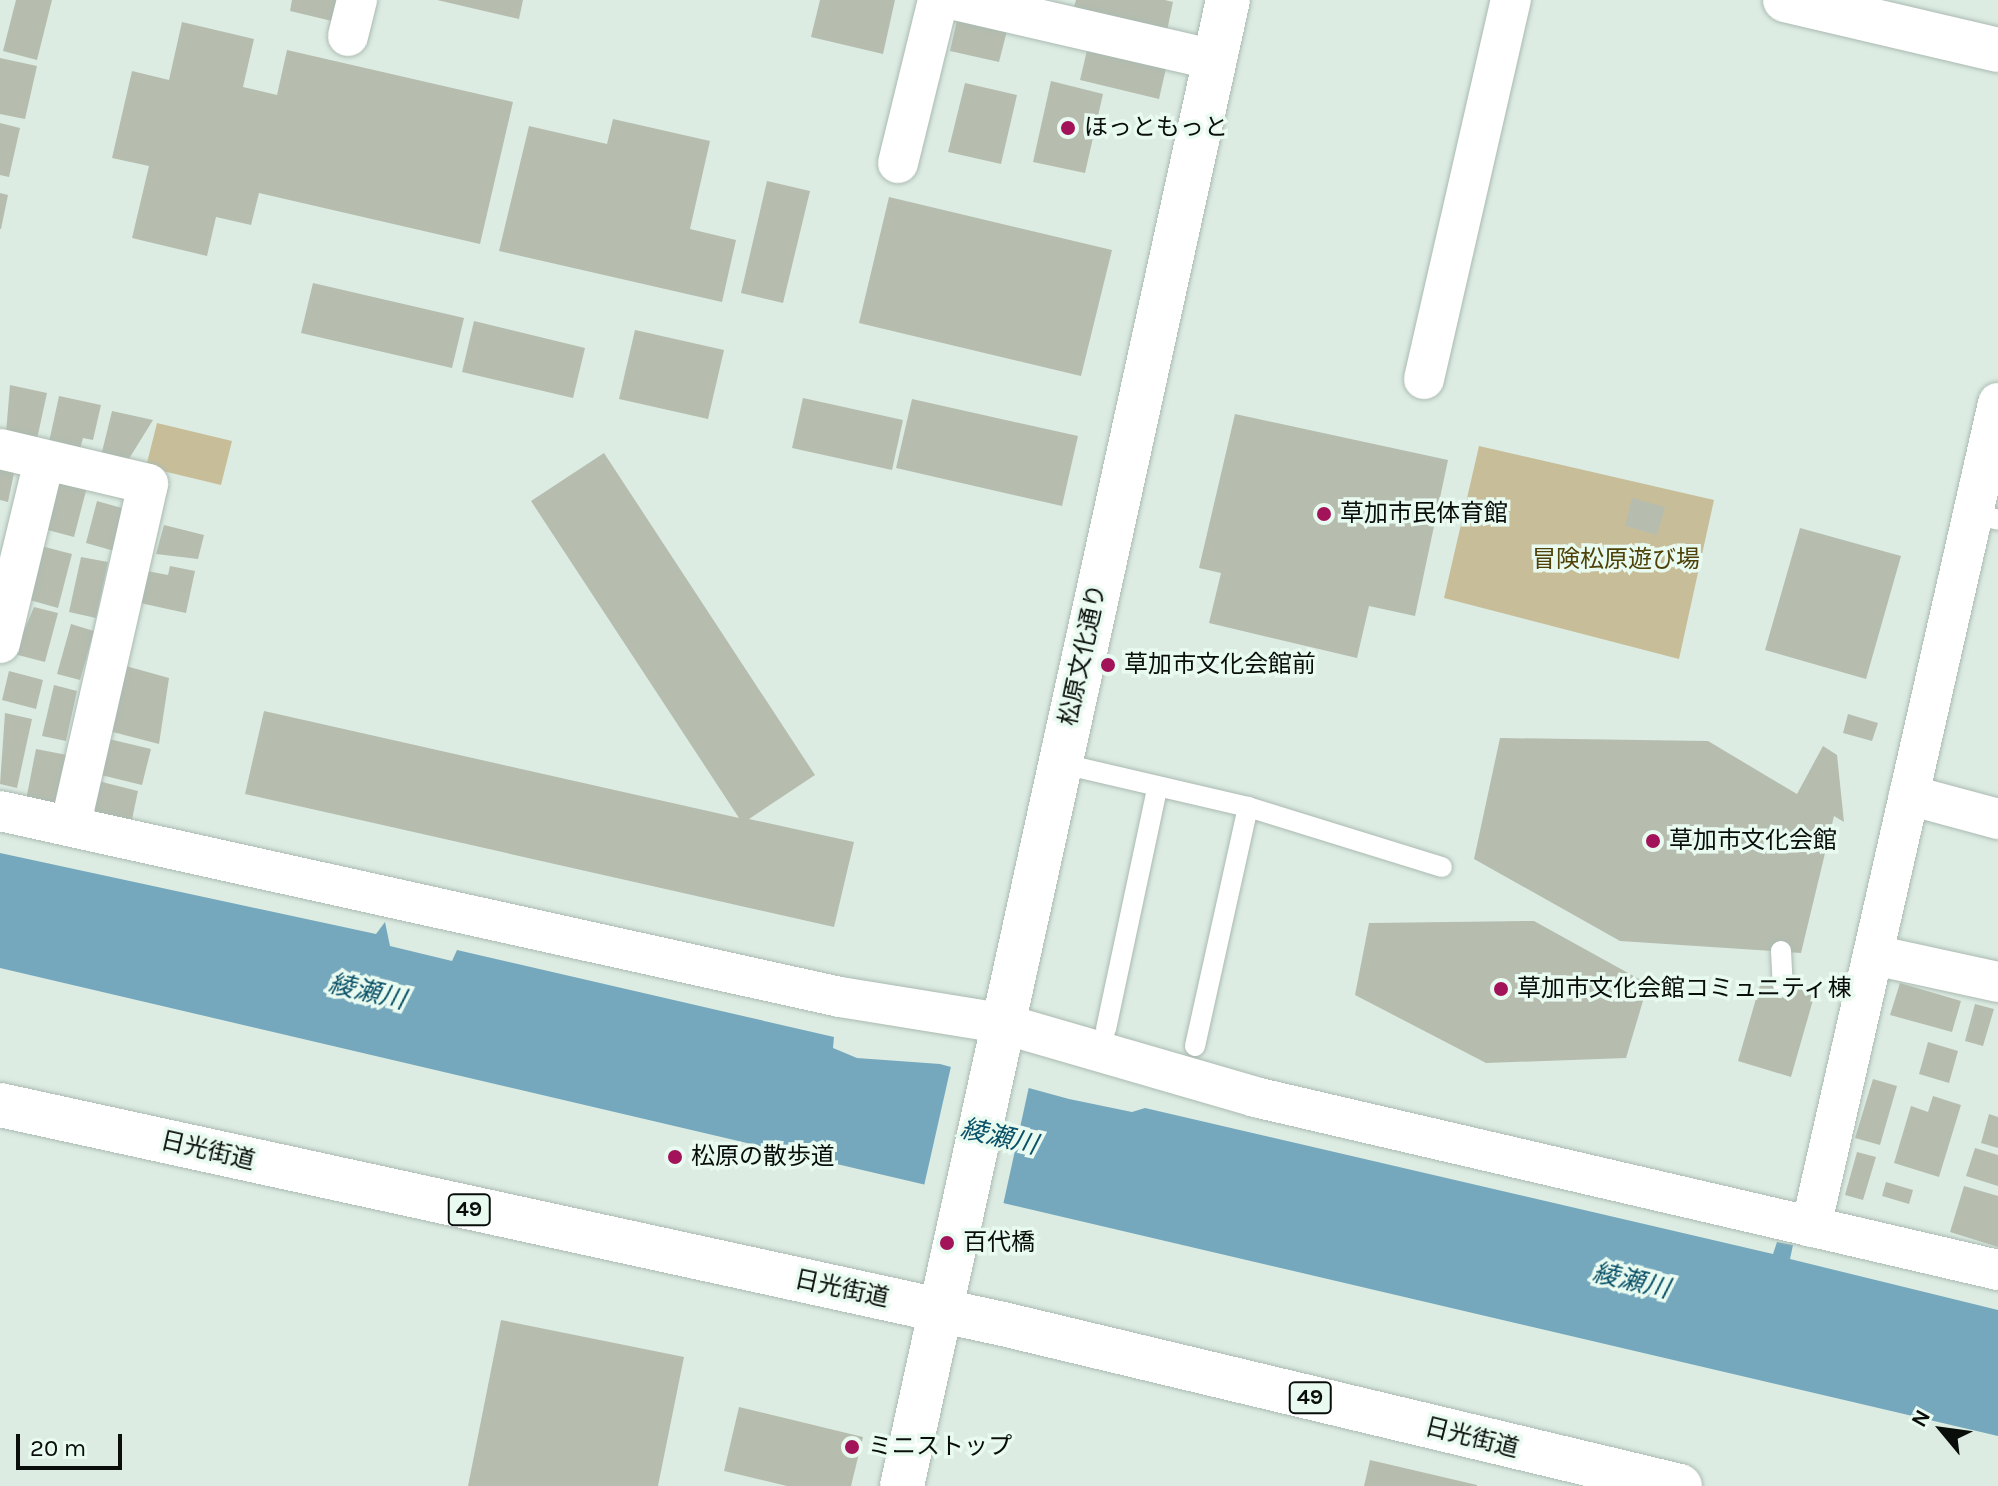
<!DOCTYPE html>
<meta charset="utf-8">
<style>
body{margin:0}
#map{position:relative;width:1998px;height:1486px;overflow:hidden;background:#dcece3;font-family:Karla,"Noto Sans JP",sans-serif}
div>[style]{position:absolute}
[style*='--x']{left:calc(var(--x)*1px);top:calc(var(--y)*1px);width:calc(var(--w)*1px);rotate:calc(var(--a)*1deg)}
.green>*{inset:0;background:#c7be99}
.water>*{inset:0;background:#75a8bc}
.pier>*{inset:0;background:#dcece3}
.building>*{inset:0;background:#b6bdaf}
.roads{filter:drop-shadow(0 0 2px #abbab1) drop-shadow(0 0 2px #abbab1)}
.lane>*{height:20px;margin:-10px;padding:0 10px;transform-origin:10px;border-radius:10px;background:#fff}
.street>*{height:40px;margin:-20px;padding:0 20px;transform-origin:20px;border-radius:20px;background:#fff}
.secondary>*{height:44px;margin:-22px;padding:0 22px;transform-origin:22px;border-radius:22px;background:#fff}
.primary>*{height:44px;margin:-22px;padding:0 22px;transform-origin:22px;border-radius:22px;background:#fff}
.dots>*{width:22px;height:22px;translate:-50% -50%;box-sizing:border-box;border:4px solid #e9faf0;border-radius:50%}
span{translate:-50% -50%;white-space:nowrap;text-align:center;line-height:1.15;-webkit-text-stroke:7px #e9faf0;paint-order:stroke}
.shield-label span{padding:2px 6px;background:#e9faf0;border:2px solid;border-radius:6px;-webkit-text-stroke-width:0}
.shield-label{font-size:22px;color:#090e0b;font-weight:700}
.poi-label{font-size:24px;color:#090e0b}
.left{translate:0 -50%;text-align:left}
.park-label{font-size:24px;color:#4e4208}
.street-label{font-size:24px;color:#090e0b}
.water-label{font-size:26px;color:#095167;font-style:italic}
.north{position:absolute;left:1902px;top:1390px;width:80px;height:80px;-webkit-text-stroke:6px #e9faf0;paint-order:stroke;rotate:299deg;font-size:22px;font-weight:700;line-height:32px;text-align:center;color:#090e0b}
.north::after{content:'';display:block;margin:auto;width:28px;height:36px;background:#090e0b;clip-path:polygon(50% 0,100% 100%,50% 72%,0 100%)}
.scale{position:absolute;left:16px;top:1434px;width:106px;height:36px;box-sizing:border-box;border:4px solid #090e0b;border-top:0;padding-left:10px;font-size:24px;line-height:28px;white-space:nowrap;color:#090e0b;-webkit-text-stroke:6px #e9faf0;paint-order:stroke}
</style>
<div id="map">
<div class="green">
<div style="clip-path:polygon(157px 423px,232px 441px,221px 485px,146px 467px)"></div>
<div style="clip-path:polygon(1479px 446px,1714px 500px,1679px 659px,1444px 598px)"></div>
</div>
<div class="water">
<div style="clip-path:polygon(0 853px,376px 934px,385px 922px,390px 946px,452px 961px,457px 950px,834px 1037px,833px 1048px,857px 1058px,940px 1064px,1069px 1099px,1132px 1112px,1145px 1108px,1773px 1254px,1777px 1242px,1793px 1245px,1790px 1259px,1998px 1310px,1998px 1436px,0 968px)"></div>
</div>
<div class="pier">
<div style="clip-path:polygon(952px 1062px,1030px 1082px,1003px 1205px,924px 1186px)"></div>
</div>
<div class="building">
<div style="clip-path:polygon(16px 0,52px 0,37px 60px,3px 51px)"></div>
<div style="clip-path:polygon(292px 0,337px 0,332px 21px,290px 11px)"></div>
<div style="clip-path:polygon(437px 0,523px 0,519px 19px)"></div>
<div style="clip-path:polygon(820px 0,895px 0,883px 54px,811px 37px)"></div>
<div style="clip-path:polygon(1076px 0,1165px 0,1173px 2px,1167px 31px,1073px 10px)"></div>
<div style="clip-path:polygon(957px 20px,1007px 31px,999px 62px,950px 51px)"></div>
<div style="clip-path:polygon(182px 22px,254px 39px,243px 87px,277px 95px,287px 50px,513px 102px,480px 244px,259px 193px,251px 225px,216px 217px,207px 256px,132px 238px,149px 166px,112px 158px,132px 71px,169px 80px)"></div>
<div style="clip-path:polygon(1088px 46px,1167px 64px,1159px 99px,1080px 80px)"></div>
<div style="clip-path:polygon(0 58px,37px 66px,25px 119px,0 114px)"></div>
<div style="clip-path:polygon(1051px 81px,1103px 94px,1085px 173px,1033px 162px)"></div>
<div style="clip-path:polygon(965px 83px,1017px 95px,1001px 164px,948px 152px)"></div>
<div style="clip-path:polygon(613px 119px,710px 141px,690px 229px,736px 240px,722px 302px,499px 251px,529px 126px,607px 144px)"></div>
<div style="clip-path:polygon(0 123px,20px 128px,9px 177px,0 175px)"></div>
<div style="clip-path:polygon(767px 181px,810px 191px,783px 303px,741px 293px)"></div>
<div style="clip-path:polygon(0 193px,8px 195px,1px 229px,0 229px)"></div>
<div style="clip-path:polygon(889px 197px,1112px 250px,1081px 376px,859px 323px)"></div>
<div style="clip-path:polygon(313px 283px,464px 318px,452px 368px,301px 333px)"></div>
<div style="clip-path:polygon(474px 321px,585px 348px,573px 398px,462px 372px)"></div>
<div style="clip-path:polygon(635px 330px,724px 350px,708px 419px,619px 399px)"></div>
<div style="clip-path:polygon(10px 385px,47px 393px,37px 439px,6px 433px)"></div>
<div style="clip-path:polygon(59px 396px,101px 405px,93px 440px,83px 438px,80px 449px,49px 442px)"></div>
<div style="clip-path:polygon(803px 398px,903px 420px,892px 470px,792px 448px)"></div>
<div style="clip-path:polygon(912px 399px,1078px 436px,1062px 506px,896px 468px)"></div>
<div style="clip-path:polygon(112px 411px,153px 420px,127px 462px,101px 456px)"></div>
<div style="clip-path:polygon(1235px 414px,1448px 460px,1415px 616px,1369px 606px,1357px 658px,1209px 623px,1221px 573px,1199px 568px)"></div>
<div style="clip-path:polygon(604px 453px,815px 775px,749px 819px,854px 842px,834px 927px,245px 794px,264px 711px,739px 818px,531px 501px)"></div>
<div style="clip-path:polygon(0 465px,15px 468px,8px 502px,0 500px)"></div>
<div style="clip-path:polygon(66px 480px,87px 487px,74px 537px,44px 529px,57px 485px)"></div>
<div style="clip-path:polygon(1632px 498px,1665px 507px,1657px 535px,1625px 526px)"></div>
<div style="clip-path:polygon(97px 501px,129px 510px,118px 552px,86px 543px)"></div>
<div style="clip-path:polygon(164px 525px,204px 535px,198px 559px,156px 554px)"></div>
<div style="clip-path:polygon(1800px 528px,1901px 556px,1866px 679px,1765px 650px)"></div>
<div style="clip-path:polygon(41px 546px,72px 554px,58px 608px,26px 599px)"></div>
<div style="clip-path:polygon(81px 557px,108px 562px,96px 618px,69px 612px)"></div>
<div style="clip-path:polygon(170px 566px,195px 571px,186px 613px,140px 603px,147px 571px,168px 575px)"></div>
<div style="clip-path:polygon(34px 607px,58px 613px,45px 662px,14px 654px)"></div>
<div style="clip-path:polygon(71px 624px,94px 631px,80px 680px,57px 674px)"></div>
<div style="clip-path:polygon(126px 666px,169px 678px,159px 744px,109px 731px)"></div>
<div style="clip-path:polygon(9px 671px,43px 680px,36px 709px,2px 700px)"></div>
<div style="clip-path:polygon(54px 685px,77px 691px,66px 741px,42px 736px)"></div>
<div style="clip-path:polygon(5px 713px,32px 719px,17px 788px,0 784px)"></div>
<div style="clip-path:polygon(1848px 714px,1878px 723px,1872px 741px,1843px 733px)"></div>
<div style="clip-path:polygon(1500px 738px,1708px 741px,1797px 794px,1823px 746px,1837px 755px,1844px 822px,1834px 816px,1801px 953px,1620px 941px,1474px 859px)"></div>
<div style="clip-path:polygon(109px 739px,151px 749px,142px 785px,101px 775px)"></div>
<div style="clip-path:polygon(36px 749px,67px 755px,57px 806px,26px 800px)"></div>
<div style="clip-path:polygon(98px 781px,138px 791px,131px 824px,90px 814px)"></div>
<div style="clip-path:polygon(1534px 921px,1648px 984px,1626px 1058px,1486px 1063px,1355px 995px,1369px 923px)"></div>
<div style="clip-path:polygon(1762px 978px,1815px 993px,1791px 1077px,1738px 1061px)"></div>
<div style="clip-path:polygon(1900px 983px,1961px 1001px,1952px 1032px,1890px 1015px)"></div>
<div style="clip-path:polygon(1975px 1004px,1994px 1009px,1983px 1046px,1965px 1041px)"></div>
<div style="clip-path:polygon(1928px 1042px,1958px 1051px,1949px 1083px,1919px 1074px)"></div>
<div style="clip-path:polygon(1873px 1079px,1897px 1086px,1880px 1145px,1855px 1138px)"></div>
<div style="clip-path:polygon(1933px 1096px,1961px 1105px,1939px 1177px,1894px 1163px,1911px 1106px,1928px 1112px)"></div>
<div style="clip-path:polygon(1989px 1114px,1998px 1117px,1998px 1148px,1981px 1143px)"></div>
<div style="clip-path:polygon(1975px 1148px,1998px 1155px,1998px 1186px,1966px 1176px)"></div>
<div style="clip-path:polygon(1857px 1152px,1876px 1157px,1863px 1200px,1845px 1195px)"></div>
<div style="clip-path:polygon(1886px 1182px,1913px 1190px,1909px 1204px,1882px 1196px)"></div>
<div style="clip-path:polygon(1964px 1186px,1998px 1196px,1998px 1247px,1950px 1232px)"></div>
<div style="clip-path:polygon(501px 1320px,684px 1357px,658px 1486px,468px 1486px)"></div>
<div style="clip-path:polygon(739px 1407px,863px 1437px,851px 1486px,787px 1486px,724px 1471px)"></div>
<div style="clip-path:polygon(1370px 1460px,1477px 1485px,1477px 1486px,1364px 1486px)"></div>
</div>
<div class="roads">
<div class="lane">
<div style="--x:1973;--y:514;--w:26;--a:13"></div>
<div style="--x:1059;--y:763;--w:194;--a:13.1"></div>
<div style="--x:1248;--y:807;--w:203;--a:17.2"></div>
<div style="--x:1781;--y:951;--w:33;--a:87"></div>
<div style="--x:1106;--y:1029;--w:245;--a:-78"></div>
<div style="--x:1195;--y:1046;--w:245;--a:-77.5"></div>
</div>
<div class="street">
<div style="--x:955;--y:0;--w:267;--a:13"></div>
<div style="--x:348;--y:36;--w:37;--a:-76"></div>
<div style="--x:898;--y:163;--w:168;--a:-76.2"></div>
<div style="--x:1424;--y:379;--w:389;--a:-77.1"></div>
<div style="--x:0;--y:449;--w:152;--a:13.3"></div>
<div style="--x:148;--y:484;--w:351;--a:102.8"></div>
<div style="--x:0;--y:643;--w:187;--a:-76.4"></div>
<div style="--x:1909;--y:795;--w:92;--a:15.1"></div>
<div style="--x:0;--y:811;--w:860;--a:12.49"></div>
<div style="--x:840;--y:997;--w:163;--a:9.2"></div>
<div style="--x:1001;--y:1023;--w:265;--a:16.2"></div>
<div style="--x:1255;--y:1097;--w:763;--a:13.11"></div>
<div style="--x:1874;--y:955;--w:127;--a:12.3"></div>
<div style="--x:1811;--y:1227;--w:845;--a:-77.21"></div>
</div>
<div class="secondary">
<div style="--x:1785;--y:0;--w:219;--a:13.2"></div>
<div style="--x:902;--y:1486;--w:1521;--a:-77.63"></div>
</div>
<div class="primary">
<div style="--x:0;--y:1105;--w:1027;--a:12.32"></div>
<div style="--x:1003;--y:1324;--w:696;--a:13.46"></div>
</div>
</div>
<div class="dots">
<div style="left:1068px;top:128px;background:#a21359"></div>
<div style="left:1324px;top:514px;background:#a21359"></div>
<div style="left:1108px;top:665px;background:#a21359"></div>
<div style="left:1653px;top:841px;background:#a21359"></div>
<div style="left:1501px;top:989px;background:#a21359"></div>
<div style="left:675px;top:1157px;background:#a21359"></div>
<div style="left:947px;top:1243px;background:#a21359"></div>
<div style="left:852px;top:1447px;background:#a21359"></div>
</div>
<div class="shield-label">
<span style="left:469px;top:1210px">49</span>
<span style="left:1310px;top:1398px">49</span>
</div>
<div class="poi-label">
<span class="left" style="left:1084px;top:128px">ほっともっと</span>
<span class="left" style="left:1340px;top:514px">草加市民体育館</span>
<span class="left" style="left:1124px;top:665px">草加市文化会館前</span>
<span class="left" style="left:1669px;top:841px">草加市文化会館</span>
<span class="left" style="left:1517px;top:989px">草加市文化会館コミュニティ棟</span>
<span class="left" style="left:691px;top:1157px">松原の散歩道</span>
<span class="left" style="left:963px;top:1243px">百代橋</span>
<span class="left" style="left:868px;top:1447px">ミニストップ</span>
</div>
<div class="park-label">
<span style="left:1616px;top:560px">冒険松原遊び場</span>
</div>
<div class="street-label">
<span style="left:1083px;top:655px;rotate:-78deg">松原文化通り</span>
<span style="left:208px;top:1151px;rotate:13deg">日光街道</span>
<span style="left:842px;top:1289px;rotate:12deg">日光街道</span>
<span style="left:1472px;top:1438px;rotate:14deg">日光街道</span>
</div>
<div class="water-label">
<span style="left:367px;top:992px;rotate:13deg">綾瀬川</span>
<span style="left:999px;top:1137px;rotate:13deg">綾瀬川</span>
<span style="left:1631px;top:1281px;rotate:13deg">綾瀬川</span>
</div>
<div class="north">N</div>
<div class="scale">20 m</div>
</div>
